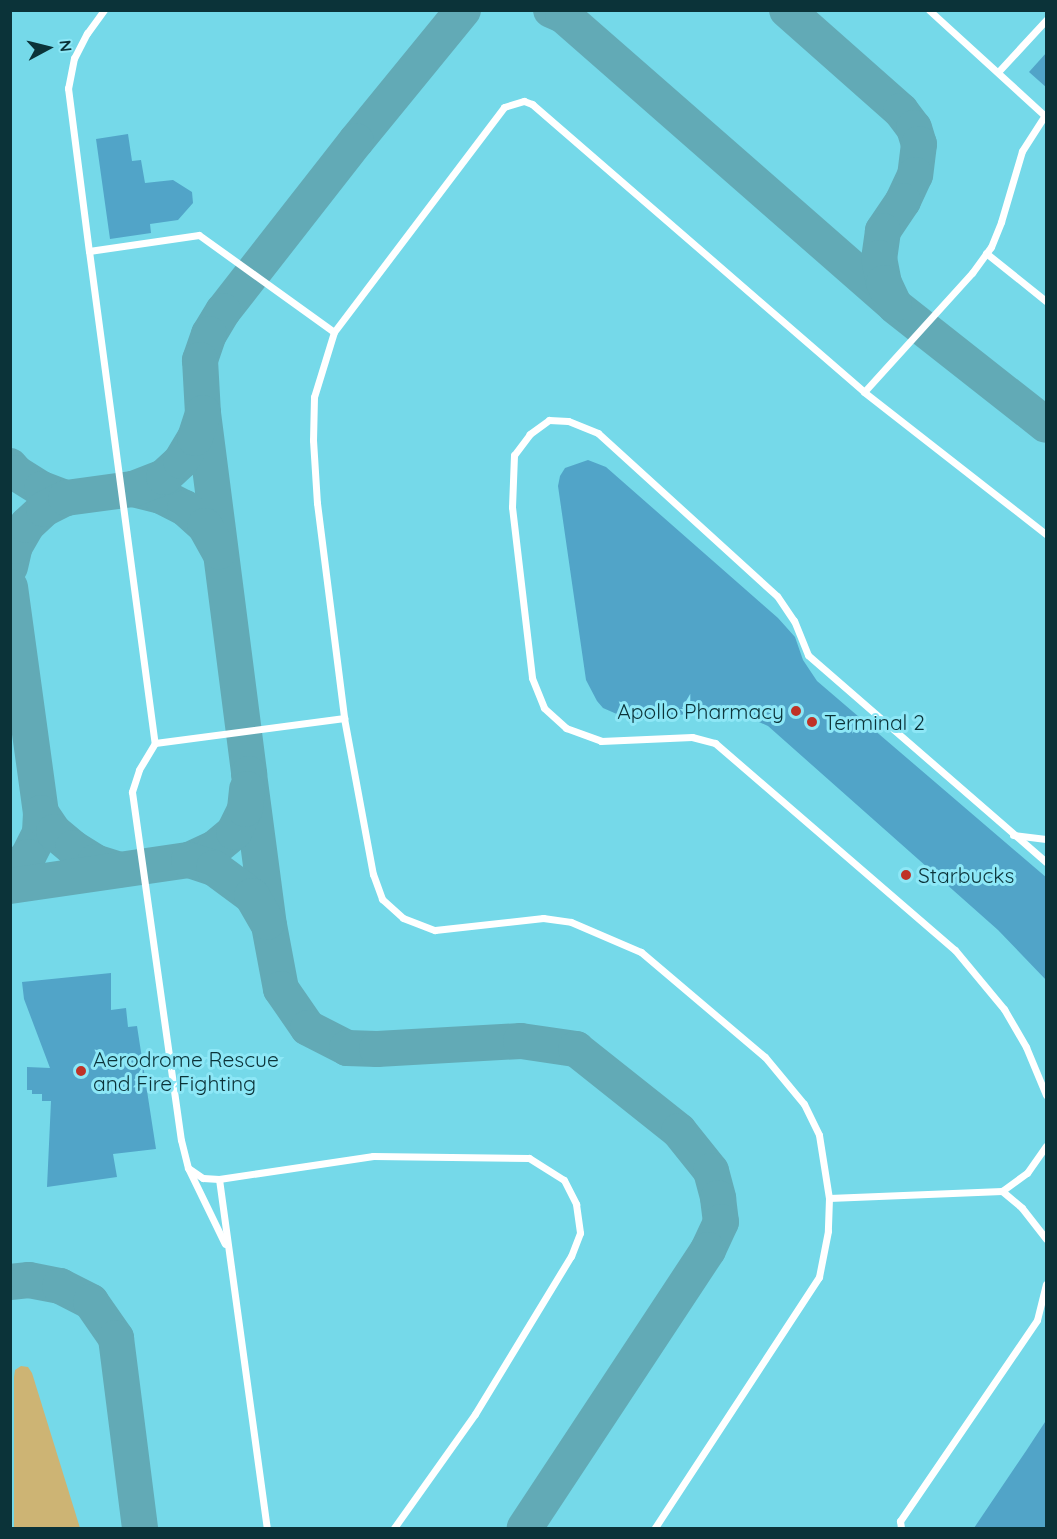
<!DOCTYPE html>
<style>
body{margin:0}
#map{position:relative;width:1057px;height:1539px;overflow:hidden;background:#8de7f6;font-family:Quicksand,sans-serif}
div>[style]{position:absolute}
[style*='--x']{left:calc(var(--x)*1px);top:calc(var(--y)*1px);width:calc(var(--w)*1px);rotate:calc(var(--a)*1deg)}
.built>*{inset:0;background:#75d9e9}
.green>*{inset:0;background:#cdb474}
.taxiway>*{height:36px;margin:-18px;padding:0 18px;transform-origin:18px;border-radius:18px;background:#62aab6}
.building>*{inset:0;background:#51a4c8}
.lane>*{height:7px;margin:-3.5px;padding:0 3.5px;transform-origin:3.5px;border-radius:3.5px;background:#fff}
.dots>*{width:16px;height:16px;translate:-50% -50%;box-sizing:border-box;border:3px solid #8de7f6;border-radius:50%}
span{translate:-50% -50%;white-space:nowrap;text-align:center;line-height:1.15;-webkit-text-stroke:6px #8de7f6;paint-order:stroke}
.poi-label{font-size:21px;color:#0b3339}
.right{translate:-100% -50%;text-align:right}
.left{translate:0 -50%;text-align:left}
.frame{position:absolute;inset:0;border:12px solid #0b3339;pointer-events:none}
.north{position:absolute;left:18px;top:18px;width:60px;height:60px;-webkit-text-stroke:4px #8de7f6;paint-order:stroke;rotate:83deg;font-size:16px;font-weight:700;line-height:24px;text-align:center;color:#0b3339}
.north::after{content:'';display:block;margin:auto;width:21px;height:27px;background:#0b3339;clip-path:polygon(50% 0,100% 100%,50% 72%,0 100%)}
</style>
<div id="map">
<div class="built">
<div style="clip-path:polygon(11px 11px,1046px 11px,1046px 1528px,11px 1528px)"></div>
</div>
<div class="green">
<div style="clip-path:polygon(21px 1366px,28px 1367px,32px 1373px,80px 1528px,14px 1528px,14px 1377px,15px 1370px)"></div>
</div>
<div class="taxiway">
<div style="--x:463;--y:10;--w:169;--a:129.2"></div>
<div style="--x:356;--y:141;--w:216;--a:128"></div>
<div style="--x:223;--y:311;--w:27;--a:121"></div>
<div style="--x:209;--y:334;--w:28;--a:109"></div>
<div style="--x:200;--y:360;--w:53;--a:86.8"></div>
<div style="--x:203;--y:413;--w:364;--a:82.7"></div>
<div style="--x:249;--y:774;--w:152;--a:82.5"></div>
<div style="--x:269;--y:925;--w:65;--a:79.4"></div>
<div style="--x:281;--y:989;--w:47;--a:55.3"></div>
<div style="--x:308;--y:1028;--w:44;--a:27.1"></div>
<div style="--x:347;--y:1048;--w:30;--a:2"></div>
<div style="--x:377;--y:1049;--w:144;--a:-3.2"></div>
<div style="--x:521;--y:1041;--w:56;--a:8.3"></div>
<div style="--x:576;--y:1049;--w:132;--a:38.5"></div>
<div style="--x:679;--y:1131;--w:51;--a:51.3"></div>
<div style="--x:711;--y:1171;--w:28;--a:75"></div>
<div style="--x:718;--y:1198;--w:24;--a:83"></div>
<div style="--x:721;--y:1222;--w:31;--a:115"></div>
<div style="--x:708;--y:1250;--w:333;--a:123.4"></div>
<div style="--x:551;--y:10;--w:13;--a:23"></div>
<div style="--x:563;--y:15;--w:441;--a:41.2"></div>
<div style="--x:895;--y:306;--w:192;--a:38.2"></div>
<div style="--x:787;--y:10;--w:152;--a:41.5"></div>
<div style="--x:901;--y:111;--w:21;--a:53"></div>
<div style="--x:914;--y:128;--w:17;--a:73"></div>
<div style="--x:919;--y:144;--w:31;--a:97"></div>
<div style="--x:915;--y:175;--w:29;--a:115"></div>
<div style="--x:903;--y:201;--w:36;--a:124"></div>
<div style="--x:883;--y:231;--w:27;--a:98"></div>
<div style="--x:879;--y:258;--w:25;--a:79"></div>
<div style="--x:884;--y:283;--w:23;--a:65"></div>
<div style="--x:10;--y:466;--w:9;--a:49"></div>
<div style="--x:16;--y:473;--w:31;--a:32"></div>
<div style="--x:42;--y:489;--w:26;--a:21"></div>
<div style="--x:133;--y:489;--w:29;--a:14"></div>
<div style="--x:161;--y:496;--w:27;--a:27"></div>
<div style="--x:185;--y:508;--w:27;--a:42"></div>
<div style="--x:205;--y:526;--w:29;--a:61"></div>
<div style="--x:10;--y:567;--w:22;--a:-77"></div>
<div style="--x:15;--y:546;--w:24;--a:-60"></div>
<div style="--x:27;--y:525;--w:23;--a:-43"></div>
<div style="--x:44;--y:509;--w:25;--a:-27"></div>
<div style="--x:66;--y:498;--w:68;--a:-7.7"></div>
<div style="--x:133;--y:489;--w:33;--a:-21"></div>
<div style="--x:164;--y:477;--w:23;--a:-43"></div>
<div style="--x:181;--y:461;--w:27;--a:-59"></div>
<div style="--x:195;--y:438;--w:26;--a:-72"></div>
<div style="--x:10;--y:587;--w:228;--a:82.2"></div>
<div style="--x:41;--y:813;--w:20;--a:93"></div>
<div style="--x:40;--y:833;--w:27;--a:117"></div>
<div style="--x:28;--y:857;--w:24;--a:138"></div>
<div style="--x:41;--y:813;--w:23;--a:56"></div>
<div style="--x:54;--y:832;--w:25;--a:40"></div>
<div style="--x:73;--y:848;--w:26;--a:32"></div>
<div style="--x:95;--y:862;--w:25;--a:18"></div>
<div style="--x:189;--y:860;--w:29;--a:-25"></div>
<div style="--x:215;--y:848;--w:25;--a:-40"></div>
<div style="--x:234;--y:832;--w:25;--a:-64"></div>
<div style="--x:245;--y:809;--w:20;--a:-84"></div>
<div style="--x:10;--y:886;--w:181;--a:-8.3"></div>
<div style="--x:189;--y:860;--w:26;--a:18"></div>
<div style="--x:214;--y:868;--w:47;--a:36.4"></div>
<div style="--x:252;--y:896;--w:30;--a:60"></div>
<div style="--x:10;--y:1282;--w:19;--a:-6"></div>
<div style="--x:29;--y:1280;--w:32;--a:11"></div>
<div style="--x:60;--y:1286;--w:35;--a:27"></div>
<div style="--x:91;--y:1302;--w:44;--a:55.2"></div>
<div style="--x:116;--y:1338;--w:192;--a:82.8"></div>
</div>
<div class="building">
<div style="clip-path:polygon(1047px 52px,1047px 88px,1029px 72px)"></div>
<div style="clip-path:polygon(128px 134px,132px 161px,141px 160px,145px 183px,173px 180px,192px 192px,193px 203px,178px 220px,150px 224px,151px 233px,110px 239px,96px 139px)"></div>
<div style="clip-path:polygon(588px 460px,606px 467px,778px 618px,795px 637px,803px 660px,817px 681px,1047px 878px,1047px 981px,998px 930px,768px 726px,743px 715px,717px 710px,640px 720px,626px 718px,603px 708px,597px 701px,586px 680px,558px 486px,560px 476px,565px 468px)"></div>
<div style="clip-path:polygon(111px 973px,111px 1010px,126px 1008px,128px 1027px,137px 1026px,156px 1149px,113px 1154px,117px 1177px,47px 1187px,51px 1101px,42px 1101px,42px 1094px,32px 1094px,32px 1090px,27px 1090px,27px 1067px,50px 1068px,24px 999px,22px 982px)"></div>
<div style="clip-path:polygon(1047px 1419px,1047px 1528px,974px 1528px,1026px 1451px)"></div>
</div>
<div class="lane">
<div style="--x:104;--y:10;--w:29;--a:126"></div>
<div style="--x:87;--y:33;--w:28;--a:117"></div>
<div style="--x:74;--y:58;--w:31;--a:101"></div>
<div style="--x:68;--y:88;--w:164;--a:82.7"></div>
<div style="--x:89;--y:251;--w:111;--a:-8.3"></div>
<div style="--x:199;--y:235;--w:166;--a:35.7"></div>
<div style="--x:334;--y:332;--w:68;--a:107.1"></div>
<div style="--x:314;--y:397;--w:43;--a:91.3"></div>
<div style="--x:313;--y:440;--w:63;--a:86.4"></div>
<div style="--x:317;--y:503;--w:217;--a:82.8"></div>
<div style="--x:344;--y:718;--w:159;--a:79.5"></div>
<div style="--x:373;--y:874;--w:27;--a:70"></div>
<div style="--x:382;--y:899;--w:28;--a:42"></div>
<div style="--x:403;--y:918;--w:34;--a:21"></div>
<div style="--x:435;--y:930;--w:109;--a:-6.3"></div>
<div style="--x:543;--y:918;--w:28;--a:8"></div>
<div style="--x:571;--y:922;--w:76;--a:23.2"></div>
<div style="--x:641;--y:952;--w:162;--a:40.3"></div>
<div style="--x:765;--y:1057;--w:61;--a:50.3"></div>
<div style="--x:804;--y:1104;--w:34;--a:64"></div>
<div style="--x:819;--y:1135;--w:64;--a:81"></div>
<div style="--x:829;--y:1198;--w:33;--a:92"></div>
<div style="--x:828;--y:1231;--w:47;--a:101.1"></div>
<div style="--x:819;--y:1277;--w:300;--a:123.2"></div>
<div style="--x:929;--y:10;--w:159;--a:42.4"></div>
<div style="--x:998;--y:72;--w:71;--a:-47.3"></div>
<div style="--x:89;--y:251;--w:496;--a:82.4"></div>
<div style="--x:155;--y:743;--w:191;--a:-7.5"></div>
<div style="--x:986;--y:253;--w:77;--a:38.7"></div>
<div style="--x:334;--y:332;--w:282;--a:-52.9"></div>
<div style="--x:504;--y:107;--w:21;--a:-17"></div>
<div style="--x:524;--y:101;--w:9;--a:21"></div>
<div style="--x:532;--y:104;--w:440;--a:40.9"></div>
<div style="--x:864;--y:392;--w:161;--a:-47.8"></div>
<div style="--x:972;--y:273;--w:32;--a:-54"></div>
<div style="--x:991;--y:247;--w:27;--a:-68"></div>
<div style="--x:1001;--y:222;--w:74;--a:-73.5"></div>
<div style="--x:1022;--y:151;--w:43;--a:-57.4"></div>
<div style="--x:864;--y:392;--w:231;--a:38"></div>
<div style="--x:155;--y:743;--w:31;--a:121"></div>
<div style="--x:139;--y:770;--w:23;--a:108"></div>
<div style="--x:132;--y:792;--w:351;--a:82"></div>
<div style="--x:181;--y:1140;--w:29;--a:76"></div>
<div style="--x:188;--y:1168;--w:18;--a:34"></div>
<div style="--x:203;--y:1178;--w:16;--a:4"></div>
<div style="--x:219;--y:1179;--w:156;--a:-8.5"></div>
<div style="--x:373;--y:1156;--w:156;--a:0.7"></div>
<div style="--x:529;--y:1158;--w:41;--a:32.2"></div>
<div style="--x:564;--y:1180;--w:27;--a:63"></div>
<div style="--x:576;--y:1204;--w:29;--a:82"></div>
<div style="--x:580;--y:1233;--w:25;--a:111"></div>
<div style="--x:571;--y:1256;--w:185;--a:121.3"></div>
<div style="--x:475;--y:1414;--w:140;--a:125.4"></div>
<div style="--x:1013;--y:835;--w:33;--a:7"></div>
<div style="--x:1046;--y:862;--w:315;--a:-139"></div>
<div style="--x:808;--y:655;--w:37;--a:-112"></div>
<div style="--x:794;--y:621;--w:30;--a:-124"></div>
<div style="--x:777;--y:596;--w:242;--a:-137.7"></div>
<div style="--x:598;--y:433;--w:32;--a:-158"></div>
<div style="--x:568;--y:421;--w:19;--a:-177"></div>
<div style="--x:549;--y:420;--w:24;--a:144"></div>
<div style="--x:530;--y:434;--w:26;--a:127"></div>
<div style="--x:514;--y:455;--w:52;--a:92.2"></div>
<div style="--x:512;--y:507;--w:172;--a:83.3"></div>
<div style="--x:532;--y:678;--w:32;--a:68"></div>
<div style="--x:544;--y:708;--w:30;--a:42"></div>
<div style="--x:566;--y:728;--w:37;--a:20"></div>
<div style="--x:601;--y:741;--w:91;--a:-2.5"></div>
<div style="--x:692;--y:737;--w:24;--a:15"></div>
<div style="--x:715;--y:743;--w:317;--a:40.8"></div>
<div style="--x:955;--y:950;--w:77;--a:50.3"></div>
<div style="--x:1004;--y:1009;--w:44;--a:59.9"></div>
<div style="--x:1026;--y:1047;--w:52;--a:67.4"></div>
<div style="--x:189;--y:1170;--w:82;--a:64.1"></div>
<div style="--x:219;--y:1179;--w:352;--a:82.2"></div>
<div style="--x:1002;--y:1191;--w:26;--a:40"></div>
<div style="--x:1022;--y:1208;--w:39;--a:52"></div>
<div style="--x:829;--y:1198;--w:173;--a:-2.3"></div>
<div style="--x:1002;--y:1191;--w:31;--a:-36"></div>
<div style="--x:1027;--y:1173;--w:33;--a:-55"></div>
<div style="--x:901;--y:1528;--w:7;--a:-98"></div>
<div style="--x:900;--y:1521;--w:243;--a:-55.7"></div>
<div style="--x:1037;--y:1320;--w:37;--a:-76"></div>
</div>
<div class="dots">
<div style="left:796px;top:711px;background:#bf3227"></div>
<div style="left:812px;top:722px;background:#bf3227"></div>
<div style="left:906px;top:875px;background:#bf3227"></div>
<div style="left:81px;top:1071px;background:#bf3227"></div>
</div>
<div class="poi-label">
<span class="right" style="left:784px;top:711px">Apollo Pharmacy</span>
<span class="left" style="left:824px;top:722px">Terminal 2</span>
<span class="left" style="left:918px;top:875px">Starbucks</span>
<span class="left" style="left:93px;top:1071px">Aerodrome Rescue<br>and Fire Fighting</span>
</div>
<div class="frame"></div>
<div class="north">N</div>
</div>
